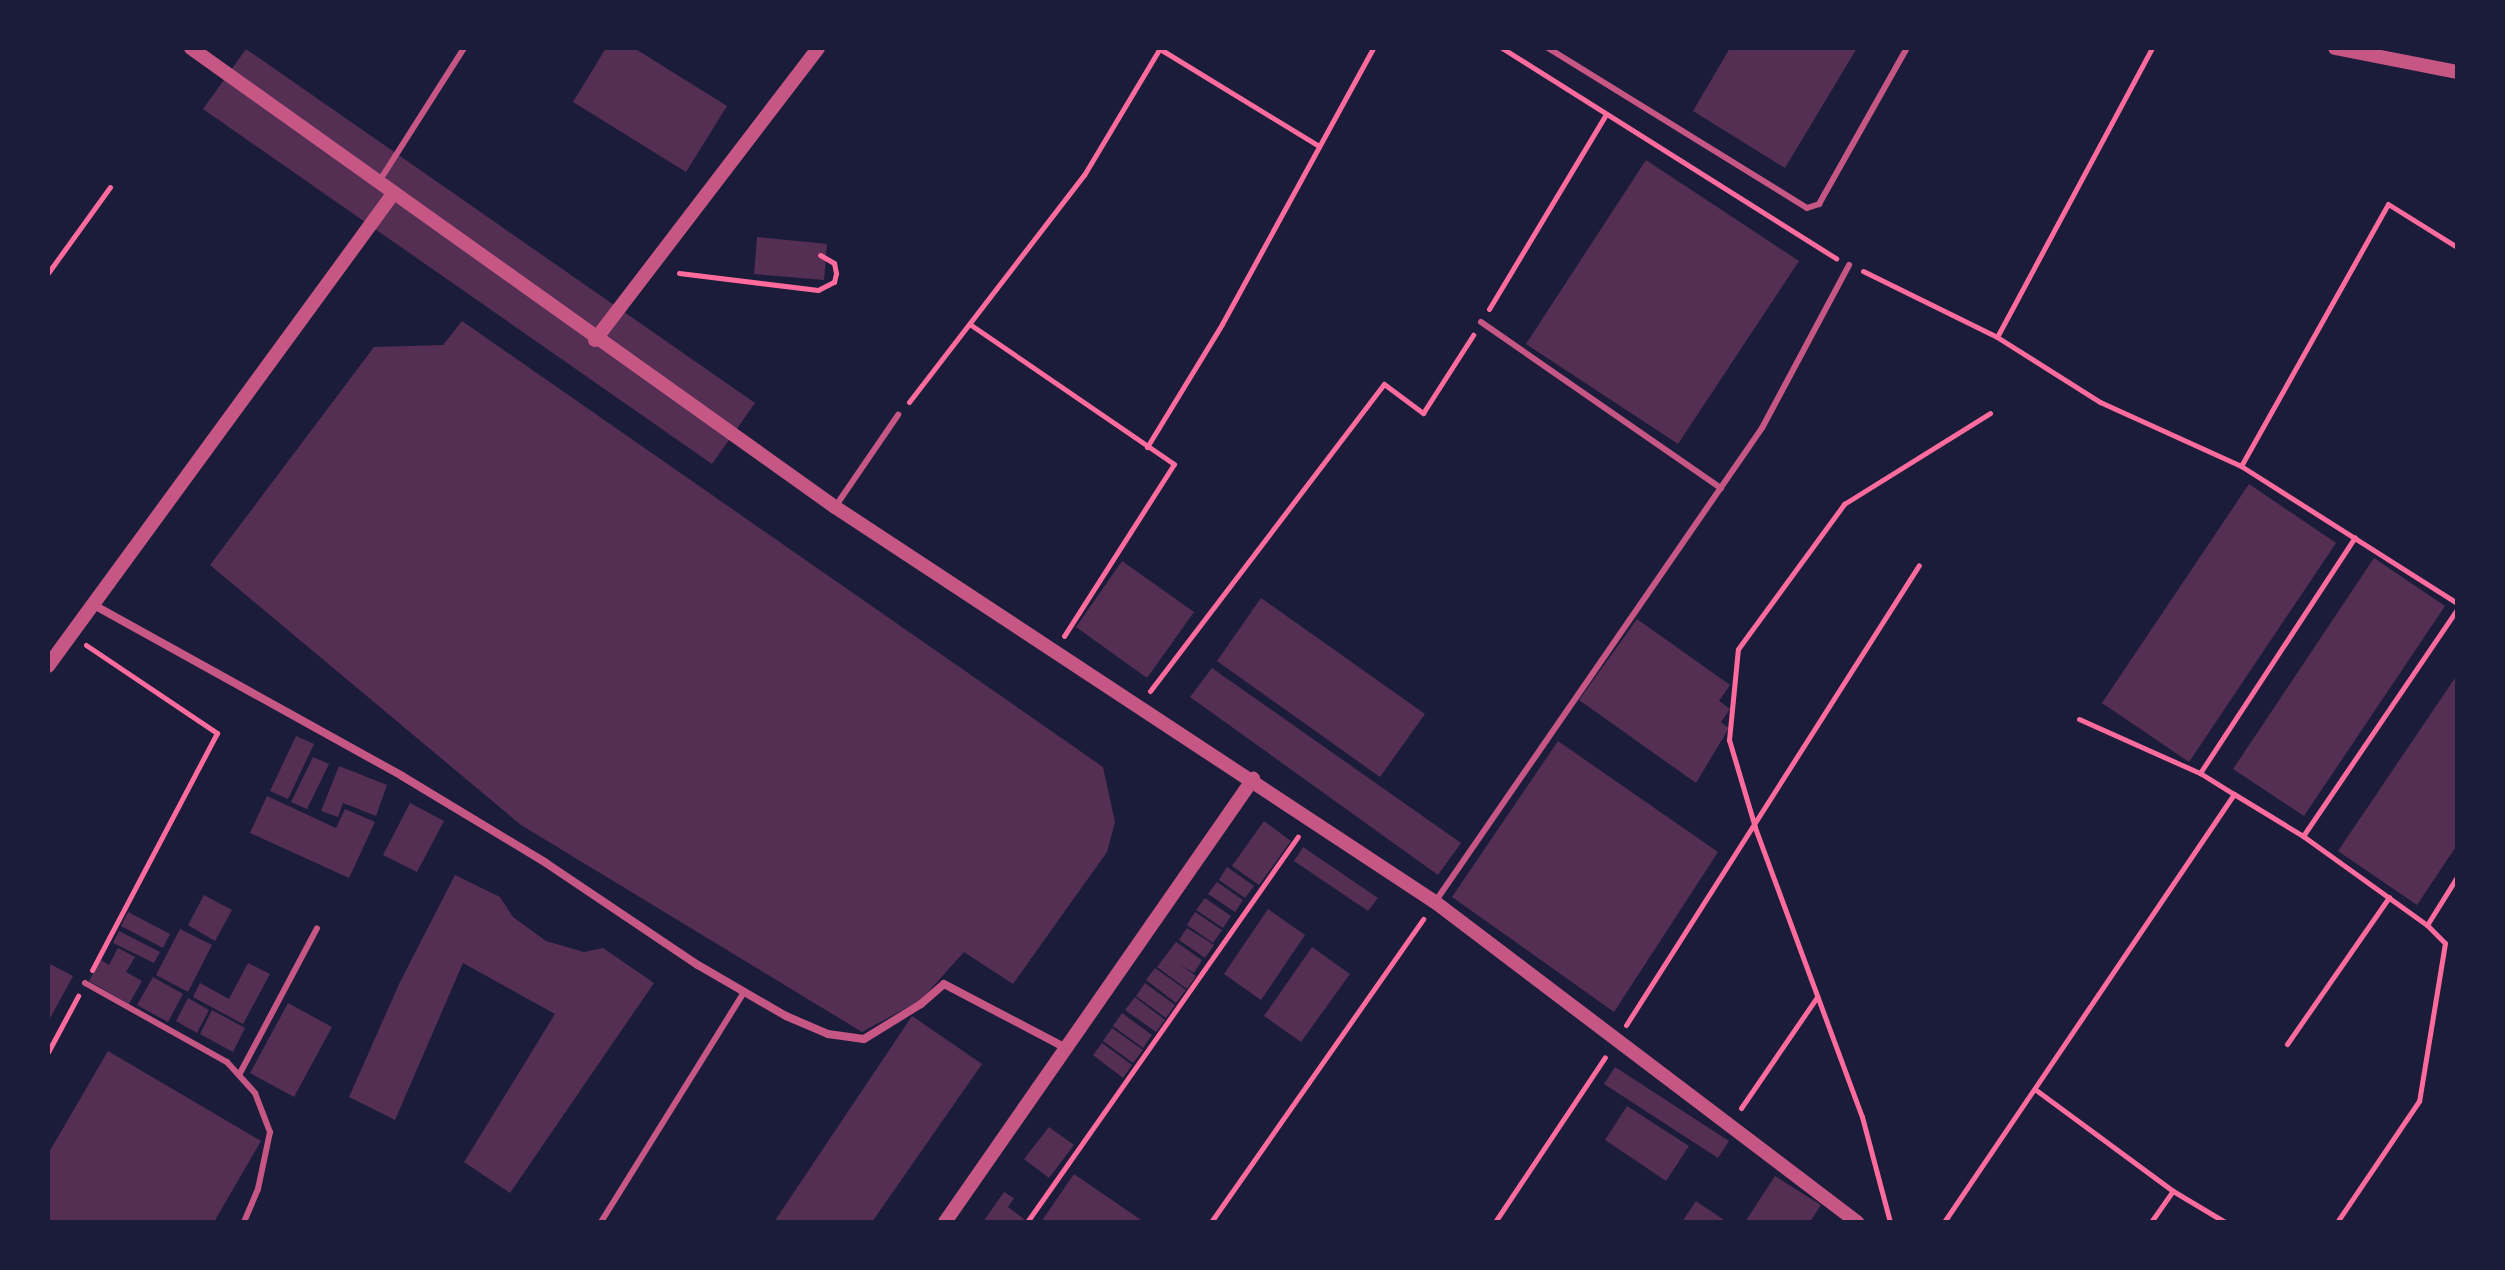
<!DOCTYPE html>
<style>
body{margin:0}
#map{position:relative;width:2505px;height:1270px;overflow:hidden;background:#1b1b3a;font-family:Ubuntu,sans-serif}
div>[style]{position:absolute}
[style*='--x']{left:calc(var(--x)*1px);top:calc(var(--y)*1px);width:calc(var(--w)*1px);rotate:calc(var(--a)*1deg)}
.building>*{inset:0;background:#542f53}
.path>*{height:5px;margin:-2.5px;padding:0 2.5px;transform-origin:2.5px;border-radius:2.5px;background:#ff6b9d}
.service>*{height:6px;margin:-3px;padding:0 3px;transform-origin:3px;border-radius:3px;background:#c65784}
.minor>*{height:8px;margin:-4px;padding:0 4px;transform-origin:4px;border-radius:4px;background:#c65784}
.tertiary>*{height:14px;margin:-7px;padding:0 7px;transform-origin:7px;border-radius:7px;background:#c65784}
span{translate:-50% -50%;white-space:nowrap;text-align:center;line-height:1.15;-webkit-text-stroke:8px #1b1b3a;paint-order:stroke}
.frame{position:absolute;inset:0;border:50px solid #1b1b3a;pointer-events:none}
</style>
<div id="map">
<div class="building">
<div style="clip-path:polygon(606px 48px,634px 48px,727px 106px,686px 172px,573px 102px)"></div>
<div style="clip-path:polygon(1730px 48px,1857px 48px,1785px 168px,1693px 111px)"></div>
<div style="clip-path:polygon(246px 49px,755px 403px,712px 464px,203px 109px)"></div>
<div style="clip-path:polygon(1646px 160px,1799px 261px,1678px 444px,1526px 344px)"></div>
<div style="clip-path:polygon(757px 237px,827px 244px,824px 280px,754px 274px)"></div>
<div style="clip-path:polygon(462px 321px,1103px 767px,1115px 822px,1107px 852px,1013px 984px,964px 952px,921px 1000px,862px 1032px,521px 825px,210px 565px,374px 347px,443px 345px)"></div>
<div style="clip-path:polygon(2249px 484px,2336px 543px,2189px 762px,2102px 703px)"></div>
<div style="clip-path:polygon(2374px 558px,2445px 606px,2304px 816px,2233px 769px)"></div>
<div style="clip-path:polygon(1122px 561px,1194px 612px,1147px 678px,1076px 627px)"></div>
<div style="clip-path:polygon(1261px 598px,1425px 714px,1380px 777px,1217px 661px)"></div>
<div style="clip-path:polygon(1637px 619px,1730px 685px,1719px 701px,1730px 709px,1721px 722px,1729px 728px,1696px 783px,1579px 700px)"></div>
<div style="clip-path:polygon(1212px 668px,1461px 843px,1438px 875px,1190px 697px)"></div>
<div style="clip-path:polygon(2457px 675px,2457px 845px,2417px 905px,2338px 851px)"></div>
<div style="clip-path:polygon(296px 736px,314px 744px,288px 799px,270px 791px)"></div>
<div style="clip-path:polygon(1558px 741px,1718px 852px,1614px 1012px,1452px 897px)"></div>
<div style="clip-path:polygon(313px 757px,329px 764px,307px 809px,291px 802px)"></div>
<div style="clip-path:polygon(339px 766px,387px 785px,376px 816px,343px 803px,338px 817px,321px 811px)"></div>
<div style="clip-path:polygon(267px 796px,336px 828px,345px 809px,375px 822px,349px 878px,250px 833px)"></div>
<div style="clip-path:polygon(410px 803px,444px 821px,417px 872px,383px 855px)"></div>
<div style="clip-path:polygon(1264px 821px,1291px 841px,1259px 885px,1232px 866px)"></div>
<div style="clip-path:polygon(1303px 847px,1378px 898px,1368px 911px,1294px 861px)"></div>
<div style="clip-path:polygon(1227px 867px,1254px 886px,1245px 898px,1219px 880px)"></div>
<div style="clip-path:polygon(455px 875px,500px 897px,513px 917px,546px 941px,584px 952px,603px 948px,654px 983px,510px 1193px,464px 1162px,555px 1014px,463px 963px,395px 1120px,349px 1097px,400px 982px)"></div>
<div style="clip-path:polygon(1217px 882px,1243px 900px,1235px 912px,1208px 894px)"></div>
<div style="clip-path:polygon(204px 895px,232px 910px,215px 941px,188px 925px)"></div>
<div style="clip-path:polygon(1205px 898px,1231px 916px,1223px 928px,1196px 910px)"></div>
<div style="clip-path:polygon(1268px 909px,1305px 935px,1261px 1000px,1224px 974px)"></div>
<div style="clip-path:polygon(128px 912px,170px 934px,163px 948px,121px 926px)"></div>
<div style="clip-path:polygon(1195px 912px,1222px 930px,1213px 943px,1187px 925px)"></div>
<div style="clip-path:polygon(1187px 928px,1214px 945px,1205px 958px,1179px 940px)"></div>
<div style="clip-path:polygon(180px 929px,212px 945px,188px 992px,156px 975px)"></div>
<div style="clip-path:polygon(119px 931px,160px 952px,154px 963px,113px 943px)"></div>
<div style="clip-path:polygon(1176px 942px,1202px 960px,1194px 973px,1179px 964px,1196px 976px,1187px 989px,1157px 967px)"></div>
<div style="clip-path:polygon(1312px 947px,1350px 974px,1301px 1042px,1264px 1016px)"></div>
<div style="clip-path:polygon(118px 948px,135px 957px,126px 972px,142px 981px,129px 1004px,89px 981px,101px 960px,109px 965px)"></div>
<div style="clip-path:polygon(48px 963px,73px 976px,48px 1022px)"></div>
<div style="clip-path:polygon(248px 963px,270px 974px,243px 1024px,193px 997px,200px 983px,229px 999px)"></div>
<div style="clip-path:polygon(1155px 968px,1186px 990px,1176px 1003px,1146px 980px)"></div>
<div style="clip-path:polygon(153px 977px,183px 994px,168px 1022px,137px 1005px)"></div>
<div style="clip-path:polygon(1145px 983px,1175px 1005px,1166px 1018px,1136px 996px)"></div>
<div style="clip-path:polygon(1135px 997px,1165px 1020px,1156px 1032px,1125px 1010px)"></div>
<div style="clip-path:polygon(188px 998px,209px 1010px,197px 1033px,176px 1021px)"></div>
<div style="clip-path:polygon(288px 1003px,332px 1027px,294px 1097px,250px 1073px)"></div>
<div style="clip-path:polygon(212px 1010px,245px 1028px,233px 1052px,200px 1034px)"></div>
<div style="clip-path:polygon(1122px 1013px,1152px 1035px,1143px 1048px,1113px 1026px)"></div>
<div style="clip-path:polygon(912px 1016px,982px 1064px,872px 1222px,774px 1222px)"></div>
<div style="clip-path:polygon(1112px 1028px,1143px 1050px,1133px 1063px,1103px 1041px)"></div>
<div style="clip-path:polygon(1102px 1043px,1132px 1065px,1123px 1078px,1093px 1055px)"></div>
<div style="clip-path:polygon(108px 1051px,261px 1141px,214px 1222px,48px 1222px,48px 1154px)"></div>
<div style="clip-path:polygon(1615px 1067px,1729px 1141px,1718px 1158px,1604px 1084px)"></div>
<div style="clip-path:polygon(1627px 1106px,1689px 1146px,1666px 1181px,1605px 1140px)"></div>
<div style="clip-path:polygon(1049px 1127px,1074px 1145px,1049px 1178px,1024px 1159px)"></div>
<div style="clip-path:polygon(1074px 1174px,1144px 1222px,1041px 1222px)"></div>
<div style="clip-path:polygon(1775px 1176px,1821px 1205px,1810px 1222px,1745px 1222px)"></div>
<div style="clip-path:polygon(1004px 1192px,1014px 1198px,1008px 1207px,1024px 1219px,1022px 1222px,983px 1222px)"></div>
<div style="clip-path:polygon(1696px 1201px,1727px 1222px,1682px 1222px)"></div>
</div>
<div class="path">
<div style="--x:1502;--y:48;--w:395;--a:32.2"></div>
<div style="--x:1160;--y:49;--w:186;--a:31.4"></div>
<div style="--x:1863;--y:271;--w:149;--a:26.2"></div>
<div style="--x:1997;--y:337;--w:122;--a:32.3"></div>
<div style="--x:2100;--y:402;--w:155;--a:24.4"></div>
<div style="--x:2241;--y:466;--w:256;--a:32.4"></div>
<div style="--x:48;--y:273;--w:106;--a:-54.2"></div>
<div style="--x:679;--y:273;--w:140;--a:7"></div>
<div style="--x:818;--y:290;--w:18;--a:-27"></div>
<div style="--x:834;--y:282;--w:9;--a:-77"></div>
<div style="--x:836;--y:273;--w:10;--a:-101"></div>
<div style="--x:834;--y:263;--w:16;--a:-150"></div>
<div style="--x:1489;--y:309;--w:225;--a:-59"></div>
<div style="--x:971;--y:325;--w:246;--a:34.4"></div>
<div style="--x:1174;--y:464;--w:204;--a:122.6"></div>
<div style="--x:1997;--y:337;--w:328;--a:-61.8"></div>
<div style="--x:909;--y:402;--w:287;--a:-52.4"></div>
<div style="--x:1084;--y:175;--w:148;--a:-59.1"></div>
<div style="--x:1147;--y:447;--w:144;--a:-58.6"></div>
<div style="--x:1222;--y:324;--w:315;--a:-61.3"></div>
<div style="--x:2241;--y:466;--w:300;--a:-60.7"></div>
<div style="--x:2388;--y:204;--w:81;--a:31.9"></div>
<div style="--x:86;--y:645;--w:158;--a:33.9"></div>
<div style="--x:217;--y:733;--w:268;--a:117.8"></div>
<div style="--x:1150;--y:691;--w:386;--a:-52.7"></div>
<div style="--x:1384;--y:384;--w:49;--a:36.6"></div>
<div style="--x:1423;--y:413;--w:93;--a:-57.3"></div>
<div style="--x:2079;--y:719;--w:133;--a:24.1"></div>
<div style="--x:2200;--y:773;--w:40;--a:32"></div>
<div style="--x:2234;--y:794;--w:81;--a:31.3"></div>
<div style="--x:2303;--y:836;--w:153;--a:35.7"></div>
<div style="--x:2427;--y:925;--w:25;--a:45"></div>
<div style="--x:2445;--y:943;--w:160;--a:99.3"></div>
<div style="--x:2419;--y:1101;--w:146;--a:124.1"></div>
<div style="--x:2200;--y:773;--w:282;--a:-56.7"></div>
<div style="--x:2303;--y:836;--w:274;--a:-55.8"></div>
<div style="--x:2427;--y:925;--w:57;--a:-58"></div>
<div style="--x:1626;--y:1025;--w:545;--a:-57.5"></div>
<div style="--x:2287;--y:1044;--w:179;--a:-55.2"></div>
<div style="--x:48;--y:1052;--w:64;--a:-61.8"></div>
<div style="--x:2036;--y:1090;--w:170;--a:36.4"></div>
<div style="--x:2173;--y:1191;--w:61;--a:30.8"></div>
<div style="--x:1741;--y:1108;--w:135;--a:-55.6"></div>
<div style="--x:1027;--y:1222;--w:471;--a:-54.9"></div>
<div style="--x:1211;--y:1222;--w:370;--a:-55"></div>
<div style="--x:1495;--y:1222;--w:198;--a:-56.3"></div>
<div style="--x:1890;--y:1222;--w:109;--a:-104.9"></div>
<div style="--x:1862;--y:1117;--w:309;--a:-110.3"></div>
<div style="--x:1755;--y:827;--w:91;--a:-106.6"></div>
<div style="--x:1729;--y:740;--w:91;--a:-84.4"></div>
<div style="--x:1738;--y:649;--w:180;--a:-53.8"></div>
<div style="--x:1844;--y:504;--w:172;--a:-31.9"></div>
<div style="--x:1944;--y:1222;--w:517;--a:-55.88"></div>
<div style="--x:2151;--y:1222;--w:38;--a:-55"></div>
</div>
<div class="service">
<div style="--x:1548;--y:48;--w:304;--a:31.7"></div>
<div style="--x:1807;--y:208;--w:13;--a:-18"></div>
<div style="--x:1819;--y:204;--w:179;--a:-60.6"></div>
<div style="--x:380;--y:180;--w:156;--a:-57.5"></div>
<div style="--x:1481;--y:322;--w:292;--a:34.7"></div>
<div style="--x:835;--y:507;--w:112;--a:-55.6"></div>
<div style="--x:1435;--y:902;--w:576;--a:-55.4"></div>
<div style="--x:1762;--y:428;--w:185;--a:-61.9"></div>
<div style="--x:85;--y:983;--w:162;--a:29.1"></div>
<div style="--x:227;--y:1062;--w:42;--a:47.9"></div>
<div style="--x:255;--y:1093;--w:42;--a:69"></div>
<div style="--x:270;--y:1132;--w:58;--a:101.9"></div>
<div style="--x:258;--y:1189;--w:36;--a:113"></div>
<div style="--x:239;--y:1075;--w:166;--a:-62"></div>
<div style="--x:601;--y:1222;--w:271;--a:-58.1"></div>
</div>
<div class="minor">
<div style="--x:92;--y:604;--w:355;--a:29"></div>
<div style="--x:402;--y:776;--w:168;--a:31.1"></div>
<div style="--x:546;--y:863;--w:183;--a:33.9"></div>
<div style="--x:698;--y:965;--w:102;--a:30.1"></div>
<div style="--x:786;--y:1016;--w:46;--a:23.2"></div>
<div style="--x:828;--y:1034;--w:36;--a:8"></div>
<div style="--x:864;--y:1039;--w:67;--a:-31.6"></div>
<div style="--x:921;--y:1004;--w:30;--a:-41"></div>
<div style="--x:944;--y:984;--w:138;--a:27.7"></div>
</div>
<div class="tertiary">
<div style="--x:191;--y:48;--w:791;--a:35.48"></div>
<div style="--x:835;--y:507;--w:718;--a:33.36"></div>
<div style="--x:1435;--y:902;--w:530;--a:37.17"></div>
<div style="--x:2335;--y:48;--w:124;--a:11.1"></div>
<div style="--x:595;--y:340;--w:367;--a:-52.6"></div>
<div style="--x:48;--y:666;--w:585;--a:-53.84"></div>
<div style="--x:945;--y:1222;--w:540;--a:-55.19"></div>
</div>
<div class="frame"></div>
</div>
